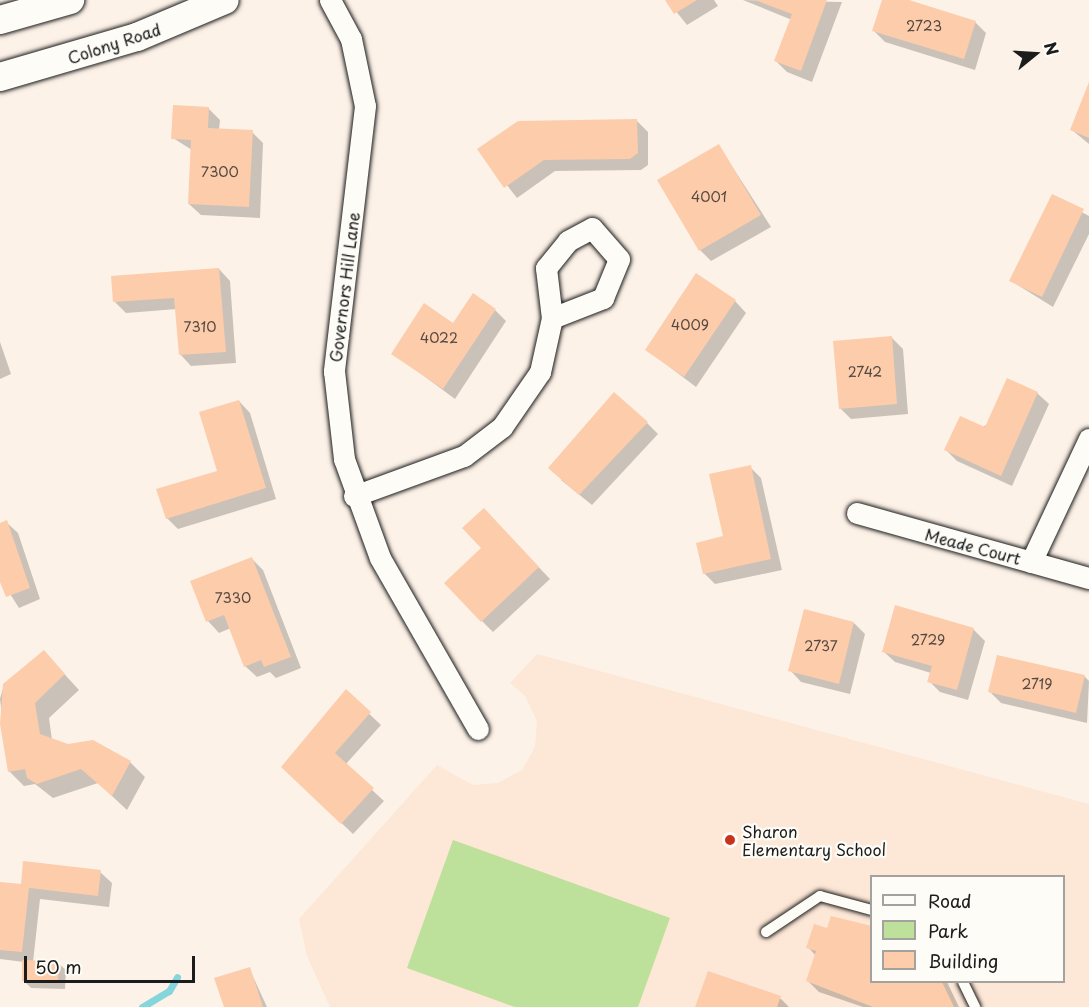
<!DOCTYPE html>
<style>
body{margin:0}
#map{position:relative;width:1089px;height:1007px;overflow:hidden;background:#fdf2e8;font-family:"Playpen Sans",sans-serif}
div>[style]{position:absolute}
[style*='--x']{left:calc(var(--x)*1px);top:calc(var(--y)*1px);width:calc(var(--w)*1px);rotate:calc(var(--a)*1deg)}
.built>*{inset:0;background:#fde7d6}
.green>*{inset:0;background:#bde09a}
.shadow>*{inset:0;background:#0003}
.stream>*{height:7px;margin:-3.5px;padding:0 3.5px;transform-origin:3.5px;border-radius:3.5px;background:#85d6dc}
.building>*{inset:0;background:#fcccab}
.roads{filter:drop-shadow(0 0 2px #1c1c1c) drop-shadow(0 0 2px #1c1c1c)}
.lane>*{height:10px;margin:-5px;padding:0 5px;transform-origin:5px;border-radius:5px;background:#fdfcf7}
.street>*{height:21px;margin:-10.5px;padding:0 10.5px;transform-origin:10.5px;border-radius:10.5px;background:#fdfcf7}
.secondary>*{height:28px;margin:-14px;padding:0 14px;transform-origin:14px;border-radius:14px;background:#fdfcf7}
.dots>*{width:16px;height:16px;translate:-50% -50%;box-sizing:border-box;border:3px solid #fdfcf7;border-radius:50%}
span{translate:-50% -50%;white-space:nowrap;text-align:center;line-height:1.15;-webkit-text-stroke:4.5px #fdfcf7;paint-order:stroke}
.number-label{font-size:14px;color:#544840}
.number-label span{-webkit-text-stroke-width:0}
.street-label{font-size:16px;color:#1c1c1c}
.poi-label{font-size:16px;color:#1c1c1c}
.left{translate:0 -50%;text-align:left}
.legend{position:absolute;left:870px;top:875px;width:195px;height:108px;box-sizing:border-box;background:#fdfcf7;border:2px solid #a3a29f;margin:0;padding:8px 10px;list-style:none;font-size:18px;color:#1c1c1c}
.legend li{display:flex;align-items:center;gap:12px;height:30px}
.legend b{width:30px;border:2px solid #a3a29f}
.north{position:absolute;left:1005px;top:24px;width:60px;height:60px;-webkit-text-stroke:4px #fdfcf7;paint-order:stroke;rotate:72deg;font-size:16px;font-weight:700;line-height:24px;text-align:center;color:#1c1c1c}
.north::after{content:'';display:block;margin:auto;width:21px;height:27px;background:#1c1c1c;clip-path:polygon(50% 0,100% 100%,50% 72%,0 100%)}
.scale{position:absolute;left:24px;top:956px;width:171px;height:27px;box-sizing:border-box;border:3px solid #1c1c1c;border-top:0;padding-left:8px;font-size:18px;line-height:21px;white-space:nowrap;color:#1c1c1c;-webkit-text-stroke:4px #fdfcf7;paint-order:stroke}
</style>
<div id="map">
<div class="built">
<div style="clip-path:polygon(evenodd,537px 654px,1089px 804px,1089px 1007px,330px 1007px,307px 956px,299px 919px,437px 765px,473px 785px,498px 783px,522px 770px,535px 747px,537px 721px,525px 696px,510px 683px,537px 654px,872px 876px,1064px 876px,1064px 982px,872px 982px,872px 876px)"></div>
</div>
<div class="green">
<div style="clip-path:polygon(453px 840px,670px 918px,638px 1007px,515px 1007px,407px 968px)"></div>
</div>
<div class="shadow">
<div style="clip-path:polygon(667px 0,714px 0,718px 6px,687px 25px)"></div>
<div style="clip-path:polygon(743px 0,842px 2px,812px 82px,787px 72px,776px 61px,792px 20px)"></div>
<div style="clip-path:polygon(883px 0,904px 0,975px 22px,986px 33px,975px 70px,885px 42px,874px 31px)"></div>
<div style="clip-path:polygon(1089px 86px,1089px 144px,1072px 130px)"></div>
<div style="clip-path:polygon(208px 108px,220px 120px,219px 130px,252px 132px,263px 143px,260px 218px,201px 215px,189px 204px,192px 150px,173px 138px)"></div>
<div style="clip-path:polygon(636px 120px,648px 132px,648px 165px,641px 170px,555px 171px,517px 198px,479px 149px)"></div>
<div style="clip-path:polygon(719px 146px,771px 227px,711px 261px,700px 250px)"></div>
<div style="clip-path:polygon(1052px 196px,1089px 216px,1089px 234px,1053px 307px,1011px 281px)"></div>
<div style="clip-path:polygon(219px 269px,230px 281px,236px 363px,191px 366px,180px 354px,177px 309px,126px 313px,115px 302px)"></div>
<div style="clip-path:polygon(735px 301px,746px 313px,696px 387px,647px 350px)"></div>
<div style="clip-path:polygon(495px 310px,506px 321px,455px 399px,393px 353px)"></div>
<div style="clip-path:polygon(891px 337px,903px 349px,908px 414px,851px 419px,840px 408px)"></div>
<div style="clip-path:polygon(0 342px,11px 374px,0 379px)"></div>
<div style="clip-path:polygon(1037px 393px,1049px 404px,1012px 486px,957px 461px,946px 450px)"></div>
<div style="clip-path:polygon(239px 401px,250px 413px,276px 499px,178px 529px,167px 518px,219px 472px)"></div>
<div style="clip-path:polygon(647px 423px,658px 434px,592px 505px,561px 480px)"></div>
<div style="clip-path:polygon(750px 467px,761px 478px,782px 570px,715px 584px,704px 573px,725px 538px)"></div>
<div style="clip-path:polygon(495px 521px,550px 579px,493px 632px,482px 621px,483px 548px)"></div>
<div style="clip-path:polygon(6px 522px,18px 533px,40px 599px,19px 608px,0 578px,0 525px)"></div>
<div style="clip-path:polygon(252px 559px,263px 570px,301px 668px,276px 678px,270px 672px,257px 677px,245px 666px,231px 628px,219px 633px,208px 621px,192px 582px)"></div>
<div style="clip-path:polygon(896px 607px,974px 630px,985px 641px,968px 700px,940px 692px,929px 681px,931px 673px,895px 662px,883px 651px)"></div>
<div style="clip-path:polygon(854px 623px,865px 634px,850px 694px,801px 682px,790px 670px)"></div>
<div style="clip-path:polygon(44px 652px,79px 690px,49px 718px,52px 740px,130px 762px,145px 777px,127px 810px,98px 783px,53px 798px,35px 784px,24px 786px,9px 771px,0 699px,4px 685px)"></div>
<div style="clip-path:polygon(1084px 676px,1089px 681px,1087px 723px,1001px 703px,990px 692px)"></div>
<div style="clip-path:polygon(346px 692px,381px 725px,345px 765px,384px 801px,353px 834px,294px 778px)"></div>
<div style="clip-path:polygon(100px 872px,112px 883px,109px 907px,40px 899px,33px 962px,58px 963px,66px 970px,65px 989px,31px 988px,23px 980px,24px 962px,0 959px,0 883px,22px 886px)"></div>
<div style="clip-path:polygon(815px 926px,872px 982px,947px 982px,959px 1007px,863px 1007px,819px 992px,808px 981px,816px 956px,808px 947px)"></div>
<div style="clip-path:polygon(249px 968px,267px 1007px,225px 1007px)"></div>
<div style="clip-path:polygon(780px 998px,789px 1007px,697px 1007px)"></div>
</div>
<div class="stream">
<div style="--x:142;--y:1007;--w:31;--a:-31"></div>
<div style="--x:169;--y:991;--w:16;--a:-60"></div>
</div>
<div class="building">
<div style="clip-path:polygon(665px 0,697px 0,674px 14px)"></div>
<div style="clip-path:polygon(755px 0,827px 0,801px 71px,774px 61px,792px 14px)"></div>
<div style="clip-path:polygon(882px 0,909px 0,976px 21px,964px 59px,872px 31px)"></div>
<div style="clip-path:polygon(1089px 82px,1089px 138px,1070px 130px)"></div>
<div style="clip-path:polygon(173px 105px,209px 107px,208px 128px,253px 130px,249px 207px,188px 204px,191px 140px,171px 139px)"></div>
<div style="clip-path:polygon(637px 119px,638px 153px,630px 159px,544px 160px,504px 188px,477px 149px,518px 121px)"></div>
<div style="clip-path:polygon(719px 144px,761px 215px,699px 251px,657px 180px)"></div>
<div style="clip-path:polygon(1052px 194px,1084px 209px,1042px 297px,1009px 281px)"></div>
<div style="clip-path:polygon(219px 268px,226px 352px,179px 355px,174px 298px,113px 302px,111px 276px)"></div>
<div style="clip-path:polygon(696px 273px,736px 300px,684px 377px,645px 350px)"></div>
<div style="clip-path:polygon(473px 293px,496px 309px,443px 389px,391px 354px,424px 303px,453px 323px)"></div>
<div style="clip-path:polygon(892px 336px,897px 404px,839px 409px,833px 341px)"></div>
<div style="clip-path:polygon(1007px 378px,1038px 392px,1001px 476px,944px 450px,960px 416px,985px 427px)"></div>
<div style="clip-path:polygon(614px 392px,648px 422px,579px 495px,548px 468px)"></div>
<div style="clip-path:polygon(239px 400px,266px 488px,166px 519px,156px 489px,217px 471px,199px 412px)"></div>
<div style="clip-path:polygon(751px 465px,771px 559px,703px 574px,696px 543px,723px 536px,709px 474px)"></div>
<div style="clip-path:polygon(484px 508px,539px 567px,481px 622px,444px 583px,481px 548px,462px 528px)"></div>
<div style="clip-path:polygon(7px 520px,30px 588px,6px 597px,0 582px,0 523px)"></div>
<div style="clip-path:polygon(252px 557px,291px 657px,264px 667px,261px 660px,244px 667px,224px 615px,206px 622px,190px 581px)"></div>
<div style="clip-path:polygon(895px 605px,974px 628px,957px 690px,927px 682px,932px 666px,882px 652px)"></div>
<div style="clip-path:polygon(804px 609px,854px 622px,839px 684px,788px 671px)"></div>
<div style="clip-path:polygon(44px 650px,65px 674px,35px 703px,40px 734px,68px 744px,93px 740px,131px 761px,112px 796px,81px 769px,37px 784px,27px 778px,25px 769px,8px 772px,0 724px,3px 684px)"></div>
<div style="clip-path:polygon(997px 655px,1085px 675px,1076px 713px,988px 692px)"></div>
<div style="clip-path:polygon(346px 689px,371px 712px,335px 753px,374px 788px,341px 824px,281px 767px)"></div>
<div style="clip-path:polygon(23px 861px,101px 870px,98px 896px,29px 888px,22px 952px,0 950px,0 882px,21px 884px)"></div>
<div style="clip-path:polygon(831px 916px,872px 926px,872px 982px,942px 982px,954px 1007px,873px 1007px,806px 981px,816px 951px,806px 948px,814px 924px,827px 928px)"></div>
<div style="clip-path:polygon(22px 960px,59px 961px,58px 982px,22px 981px)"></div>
<div style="clip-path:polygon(250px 967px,263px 1007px,224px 1007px,214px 978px)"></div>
<div style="clip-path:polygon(708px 971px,781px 996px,777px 1007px,695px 1007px)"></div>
</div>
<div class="roads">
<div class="lane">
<div style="--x:766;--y:932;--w:65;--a:-33.7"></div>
<div style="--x:820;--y:896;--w:54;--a:15.1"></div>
<div style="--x:963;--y:982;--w:28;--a:64"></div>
</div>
<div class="street">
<div style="--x:330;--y:0;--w:44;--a:61.7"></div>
<div style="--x:351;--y:39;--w:68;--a:78.2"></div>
<div style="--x:365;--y:106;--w:267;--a:96.7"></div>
<div style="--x:334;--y:371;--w:89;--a:83.5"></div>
<div style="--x:344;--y:459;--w:105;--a:70"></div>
<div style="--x:380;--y:558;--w:197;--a:60.2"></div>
<div style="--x:354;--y:496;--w:117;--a:-20"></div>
<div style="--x:464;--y:456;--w:48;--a:-37.3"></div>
<div style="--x:502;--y:427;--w:67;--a:-55.4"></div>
<div style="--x:540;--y:372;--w:55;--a:-77.5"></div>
<div style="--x:552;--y:318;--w:55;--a:-21.4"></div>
<div style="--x:603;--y:298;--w:42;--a:-67.7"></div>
<div style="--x:619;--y:259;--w:41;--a:-131.1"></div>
<div style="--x:592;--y:228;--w:27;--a:152"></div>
<div style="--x:568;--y:241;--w:35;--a:129"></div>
<div style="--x:546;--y:268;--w:50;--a:83.2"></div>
<div style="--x:857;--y:513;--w:241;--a:15.7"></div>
<div style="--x:1031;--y:562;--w:136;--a:-64.8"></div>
</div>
<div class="secondary">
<div style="--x:0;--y:20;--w:73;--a:-15.9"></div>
<div style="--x:0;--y:77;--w:143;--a:-16.3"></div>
<div style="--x:137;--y:37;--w:95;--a:-22.8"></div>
</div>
</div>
<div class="dots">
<div style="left:730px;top:840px;background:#c8321e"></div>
</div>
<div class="number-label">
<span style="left:924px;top:26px">2723</span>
<span style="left:220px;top:172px">7300</span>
<span style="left:709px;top:197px">4001</span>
<span style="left:690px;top:325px">4009</span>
<span style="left:200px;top:327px">7310</span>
<span style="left:439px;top:338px">4022</span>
<span style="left:865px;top:372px">2742</span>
<span style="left:233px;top:598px">7330</span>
<span style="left:928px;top:640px">2729</span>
<span style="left:821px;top:646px">2737</span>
<span style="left:1037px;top:684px">2719</span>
</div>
<div class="street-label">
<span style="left:114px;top:43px;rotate:-18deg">Colony Road</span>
<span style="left:344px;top:287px;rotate:-83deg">Governors Hill Lane</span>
<span style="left:973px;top:546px;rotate:15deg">Meade Court</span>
</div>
<div class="poi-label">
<span class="left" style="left:742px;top:840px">Sharon<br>Elementary School</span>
</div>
<ul class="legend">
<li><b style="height:8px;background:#fdfcf7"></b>Road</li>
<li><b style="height:16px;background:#bde09a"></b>Park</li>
<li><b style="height:16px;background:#fcccab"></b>Building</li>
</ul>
<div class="north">N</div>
<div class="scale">50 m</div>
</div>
